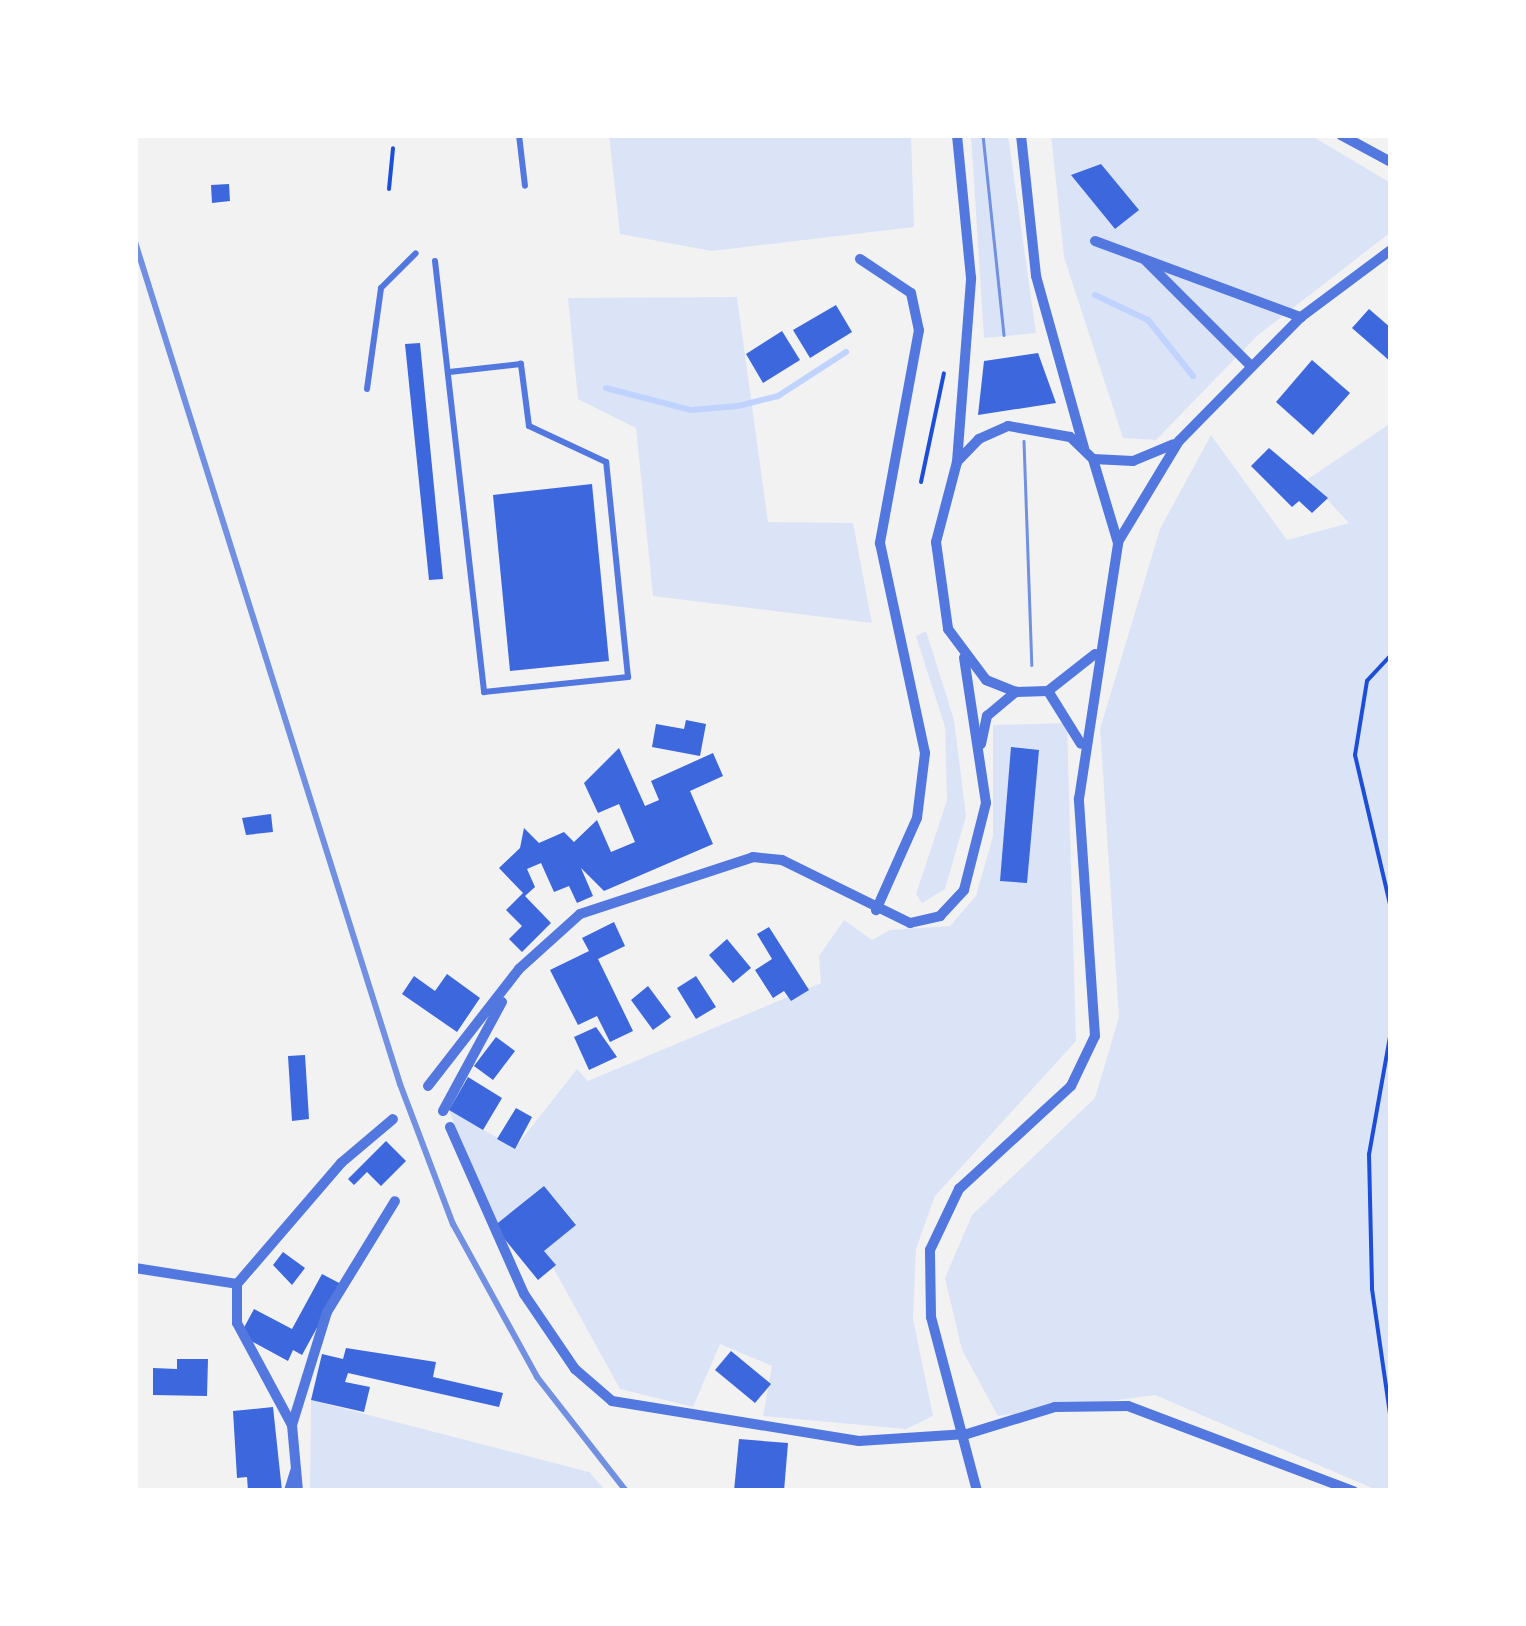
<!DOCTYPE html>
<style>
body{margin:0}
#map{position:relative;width:1526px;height:1626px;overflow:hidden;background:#f2f2f2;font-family:"Zilla Slab",serif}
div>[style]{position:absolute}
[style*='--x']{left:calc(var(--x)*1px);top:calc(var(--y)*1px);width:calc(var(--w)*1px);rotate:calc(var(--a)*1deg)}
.green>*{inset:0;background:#dbe4f7}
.stream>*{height:6px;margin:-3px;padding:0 3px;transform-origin:3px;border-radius:3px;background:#bfd3fe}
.building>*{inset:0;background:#3d67dc}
.path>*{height:4px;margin:-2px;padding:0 2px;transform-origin:2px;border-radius:2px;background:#1d4ed8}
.service>*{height:6px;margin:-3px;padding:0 3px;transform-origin:3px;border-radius:3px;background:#5277de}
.minor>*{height:10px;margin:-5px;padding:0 5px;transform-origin:5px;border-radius:5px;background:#5277de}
.tram>*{height:2.5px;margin:-1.25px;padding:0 1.25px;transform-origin:1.25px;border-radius:1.25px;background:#7290e2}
.rail>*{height:6px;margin:-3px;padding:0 3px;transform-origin:3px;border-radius:3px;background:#7290e2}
span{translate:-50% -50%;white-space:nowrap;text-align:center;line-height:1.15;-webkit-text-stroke:10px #fff;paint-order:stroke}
.frame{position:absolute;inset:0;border:138px solid #fff;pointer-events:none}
</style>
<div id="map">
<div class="green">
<div style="clip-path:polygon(609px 135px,911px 135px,914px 227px,712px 251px,620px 234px)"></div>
<div style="clip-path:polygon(971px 135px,1008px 135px,1036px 333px,984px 338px)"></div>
<div style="clip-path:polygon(1051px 135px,1310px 135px,1391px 183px,1391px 232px,1258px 335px,1156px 440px,1123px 438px,1064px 257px)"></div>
<div style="clip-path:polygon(737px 297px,768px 522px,853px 523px,872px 623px,653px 596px,636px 428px,578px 399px,568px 298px)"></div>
<div style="clip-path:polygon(1391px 423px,1391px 1491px,1379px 1491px,1155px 1395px,998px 1416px,962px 1350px,945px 1278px,972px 1215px,1095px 1098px,1119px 1017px,1100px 729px,1160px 529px,1211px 435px,1287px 540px,1349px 523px,1308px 479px)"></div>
<div style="clip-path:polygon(926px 631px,954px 720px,966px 816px,945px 889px,922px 903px,916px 894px,947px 800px,945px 727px,916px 636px)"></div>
<div style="clip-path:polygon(1067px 723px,1076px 1041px,935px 1196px,916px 1249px,913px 1319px,933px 1416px,906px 1429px,763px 1416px,772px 1366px,720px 1344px,693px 1407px,620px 1389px,544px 1251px,576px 1224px,544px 1186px,494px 1226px,449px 1110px,515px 1148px,577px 1069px,588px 1081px,821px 983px,819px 956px,844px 920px,872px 940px,890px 930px,950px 926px,976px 896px,993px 836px,993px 725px)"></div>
<div style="clip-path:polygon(311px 1400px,589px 1472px,606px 1491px,310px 1491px)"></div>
</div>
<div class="stream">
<div style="--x:1095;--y:295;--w:59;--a:25.3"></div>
<div style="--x:1148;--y:320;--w:72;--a:51.2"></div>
<div style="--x:606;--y:388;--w:88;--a:14.5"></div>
<div style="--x:691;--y:410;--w:47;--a:-4.9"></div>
<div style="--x:738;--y:406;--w:41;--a:-14"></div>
<div style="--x:778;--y:396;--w:81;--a:-32.9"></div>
</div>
<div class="building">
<div style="clip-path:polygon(1101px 164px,1139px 210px,1115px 229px,1071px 175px)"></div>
<div style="clip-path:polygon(229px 184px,230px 201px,212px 203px,211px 185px)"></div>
<div style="clip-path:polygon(836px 305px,852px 332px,810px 358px,793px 330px)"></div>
<div style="clip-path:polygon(1369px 309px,1391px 328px,1391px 362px,1352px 328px)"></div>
<div style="clip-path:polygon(782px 331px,800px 360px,763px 383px,746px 354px)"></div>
<div style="clip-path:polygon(420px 343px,443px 579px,429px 580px,405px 344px)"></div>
<div style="clip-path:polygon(1038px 353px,1056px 403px,978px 415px,984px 361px)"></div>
<div style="clip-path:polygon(1312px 360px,1350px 393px,1313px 435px,1276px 402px)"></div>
<div style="clip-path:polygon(1269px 448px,1328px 498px,1312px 513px,1299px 501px,1292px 507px,1251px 466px)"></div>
<div style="clip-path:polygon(592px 484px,609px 661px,510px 671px,493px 495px)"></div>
<div style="clip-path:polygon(686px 720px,706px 724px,700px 756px,652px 747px,656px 724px,684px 729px)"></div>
<div style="clip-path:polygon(1011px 747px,1039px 750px,1027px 883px,1000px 881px)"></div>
<div style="clip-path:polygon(619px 748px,645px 806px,659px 800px,651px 781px,713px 753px,723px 776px,690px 791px,713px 844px,604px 891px,581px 868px,593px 896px,577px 903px,569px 886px,554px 892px,541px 863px,527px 869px,535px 887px,525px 896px,551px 923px,522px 952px,509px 939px,522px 926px,506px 910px,523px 893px,499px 868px,520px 848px,524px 828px,539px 843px,564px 832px,574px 842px,597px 820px,611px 852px,635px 842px,619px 804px,598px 813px,584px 783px)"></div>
<div style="clip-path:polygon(271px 814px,273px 832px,246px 835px,242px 818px)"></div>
<div style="clip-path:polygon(614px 922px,625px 946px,598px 959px,633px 1031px,610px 1042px,597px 1016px,578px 1025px,550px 970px,589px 951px,582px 938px)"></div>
<div style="clip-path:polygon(769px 927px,809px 990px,791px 1001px,784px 991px,773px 998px,755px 970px,772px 959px,757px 934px)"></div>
<div style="clip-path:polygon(727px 939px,751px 968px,733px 983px,709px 955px)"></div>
<div style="clip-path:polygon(447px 974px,480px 998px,457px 1032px,402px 994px,414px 976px,435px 991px)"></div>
<div style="clip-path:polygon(696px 976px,716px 1007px,696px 1019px,677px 988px)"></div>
<div style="clip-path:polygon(648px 986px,671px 1017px,653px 1030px,631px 1000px)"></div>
<div style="clip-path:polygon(596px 1027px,617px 1057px,589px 1070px,574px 1037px)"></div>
<div style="clip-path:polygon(496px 1037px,515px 1051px,493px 1080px,474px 1066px)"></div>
<div style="clip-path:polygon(305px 1055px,309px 1119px,292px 1121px,288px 1056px)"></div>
<div style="clip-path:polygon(468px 1077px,502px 1098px,483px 1130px,449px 1110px)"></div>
<div style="clip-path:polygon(516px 1108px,532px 1117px,515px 1149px,497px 1139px)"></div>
<div style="clip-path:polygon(386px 1141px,406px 1161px,381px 1186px,367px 1172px,354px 1185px,348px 1179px)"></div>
<div style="clip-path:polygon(544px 1186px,576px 1225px,544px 1251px,556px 1265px,538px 1280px,494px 1226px)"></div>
<div style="clip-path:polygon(283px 1252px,305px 1268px,292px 1285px,273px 1265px)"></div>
<div style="clip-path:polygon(322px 1274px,341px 1284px,302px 1355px,293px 1350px,288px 1361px,240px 1335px,254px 1309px,292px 1329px)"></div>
<div style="clip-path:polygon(346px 1348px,436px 1362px,433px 1377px,503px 1393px,499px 1407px,348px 1373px,345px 1382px,370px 1387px,364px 1412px,311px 1400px,322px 1354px,343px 1359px)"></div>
<div style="clip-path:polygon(731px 1351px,771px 1384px,755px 1403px,715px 1370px)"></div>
<div style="clip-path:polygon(177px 1359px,208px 1359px,207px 1396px,153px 1395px,153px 1368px,177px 1369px)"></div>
<div style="clip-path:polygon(273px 1407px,282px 1491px,248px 1491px,247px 1477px,237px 1478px,233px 1411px)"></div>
<div style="clip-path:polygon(739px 1439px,788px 1443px,784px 1491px,734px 1491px)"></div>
</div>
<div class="path">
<div style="--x:389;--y:189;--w:41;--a:-84.4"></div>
<div style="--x:921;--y:482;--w:111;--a:-78.1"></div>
<div style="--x:1391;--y:655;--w:35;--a:133"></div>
<div style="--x:1367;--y:681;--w:75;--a:99.2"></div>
<div style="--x:1355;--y:755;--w:158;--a:76.8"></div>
<div style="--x:1391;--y:1031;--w:125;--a:100.1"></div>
<div style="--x:1369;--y:1154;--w:135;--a:88.7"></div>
<div style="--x:1372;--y:1289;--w:133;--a:81.8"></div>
</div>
<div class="service">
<div style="--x:519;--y:135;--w:51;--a:83.3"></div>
<div style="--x:435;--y:261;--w:434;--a:83.5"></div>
<div style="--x:484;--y:692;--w:145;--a:-5.9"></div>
<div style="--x:628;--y:677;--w:216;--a:-95.8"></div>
<div style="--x:606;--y:462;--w:85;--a:-154.9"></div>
<div style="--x:529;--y:426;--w:63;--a:-97.4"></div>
<div style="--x:521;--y:364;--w:72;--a:173.7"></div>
<div style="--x:367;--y:389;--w:102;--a:-82.1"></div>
<div style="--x:381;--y:288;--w:49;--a:-45"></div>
</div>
<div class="minor">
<div style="--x:1021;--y:135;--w:142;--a:83.9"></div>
<div style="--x:1036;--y:276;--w:179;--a:74.4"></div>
<div style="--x:1341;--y:135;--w:57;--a:28.4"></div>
<div style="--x:1095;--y:241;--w:220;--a:20.3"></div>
<div style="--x:860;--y:259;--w:61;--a:33.7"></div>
<div style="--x:911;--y:293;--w:38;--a:78"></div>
<div style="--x:919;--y:330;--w:217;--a:100.4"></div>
<div style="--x:880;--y:543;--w:215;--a:77.9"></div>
<div style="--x:925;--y:753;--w:65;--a:97"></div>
<div style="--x:917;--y:818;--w:101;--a:114"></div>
<div style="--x:1146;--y:261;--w:148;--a:45"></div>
<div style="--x:1093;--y:459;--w:40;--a:2.9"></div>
<div style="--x:1133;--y:461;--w:44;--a:-22.5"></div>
<div style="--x:957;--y:462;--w:185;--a:-85.6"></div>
<div style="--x:971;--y:278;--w:144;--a:-95.6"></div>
<div style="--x:1118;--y:542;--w:118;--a:-58.9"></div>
<div style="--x:1179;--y:441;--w:174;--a:-45.5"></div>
<div style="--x:1301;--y:317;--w:112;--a:-36.7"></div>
<div style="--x:1048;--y:691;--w:62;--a:58.1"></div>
<div style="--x:981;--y:744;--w:29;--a:-78"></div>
<div style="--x:987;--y:716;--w:38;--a:-40"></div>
<div style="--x:428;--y:1086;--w:148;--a:-52.1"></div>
<div style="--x:519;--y:969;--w:82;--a:-42"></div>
<div style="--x:580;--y:914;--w:182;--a:-18.2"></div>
<div style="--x:753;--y:857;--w:29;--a:6"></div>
<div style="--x:782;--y:860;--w:143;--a:26.2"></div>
<div style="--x:910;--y:923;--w:31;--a:-13"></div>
<div style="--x:940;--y:916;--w:35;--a:-47"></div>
<div style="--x:964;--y:890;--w:90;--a:-75.8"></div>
<div style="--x:986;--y:803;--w:147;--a:-98.6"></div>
<div style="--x:443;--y:1111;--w:124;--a:-61.6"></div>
<div style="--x:450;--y:1127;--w:183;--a:66.1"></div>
<div style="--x:524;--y:1294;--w:91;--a:55.8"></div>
<div style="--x:575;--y:1369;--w:49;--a:40.9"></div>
<div style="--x:612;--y:1401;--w:250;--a:9.2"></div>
<div style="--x:859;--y:1441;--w:108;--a:-3.7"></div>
<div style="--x:967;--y:1434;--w:92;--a:-17.1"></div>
<div style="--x:1055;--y:1407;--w:73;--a:-0.8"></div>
<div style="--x:1128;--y:1406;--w:241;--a:20.7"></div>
<div style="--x:135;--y:1268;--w:103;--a:8.9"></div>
<div style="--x:237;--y:1284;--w:160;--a:-49.3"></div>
<div style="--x:341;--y:1163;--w:68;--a:-40.2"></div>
<div style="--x:237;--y:1284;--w:39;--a:90"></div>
<div style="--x:237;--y:1323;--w:116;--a:61.7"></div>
<div style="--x:292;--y:1425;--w:66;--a:84.8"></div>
<div style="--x:292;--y:1425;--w:118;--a:-72.8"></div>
<div style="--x:327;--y:1312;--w:130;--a:-58.5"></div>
<div style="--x:289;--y:1491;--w:21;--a:-73"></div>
<div style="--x:977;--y:1491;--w:180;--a:-104.8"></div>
<div style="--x:931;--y:1317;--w:67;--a:-90.9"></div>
<div style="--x:930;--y:1250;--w:68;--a:-64.6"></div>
<div style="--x:959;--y:1189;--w:152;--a:-42.6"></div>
<div style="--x:1071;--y:1086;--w:55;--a:-64.4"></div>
<div style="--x:1095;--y:1036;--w:238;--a:-93.9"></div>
<div style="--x:1079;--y:799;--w:259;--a:-81.3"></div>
<div style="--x:1118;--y:543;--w:88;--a:-106.6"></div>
<div style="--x:1093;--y:459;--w:32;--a:-136"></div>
<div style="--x:1070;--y:437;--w:63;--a:-169.9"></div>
<div style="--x:1008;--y:426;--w:32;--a:156"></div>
<div style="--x:979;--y:439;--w:32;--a:134"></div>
<div style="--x:957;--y:462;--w:83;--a:104.7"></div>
<div style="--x:936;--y:542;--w:88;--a:82.1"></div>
<div style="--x:948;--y:629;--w:64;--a:53.3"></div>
<div style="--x:986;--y:680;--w:32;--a:22"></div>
<div style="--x:1016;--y:692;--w:32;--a:-2"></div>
<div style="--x:1048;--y:691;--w:60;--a:-38.2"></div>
</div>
<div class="tram">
<div style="--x:983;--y:135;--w:201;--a:84"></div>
<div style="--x:1024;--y:441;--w:224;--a:88"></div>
</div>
<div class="rail">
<div style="--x:135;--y:242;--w:883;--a:72.53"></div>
<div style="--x:400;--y:1084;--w:150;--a:69.3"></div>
<div style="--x:453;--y:1224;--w:175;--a:61.2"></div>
<div style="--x:537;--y:1377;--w:145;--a:52"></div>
</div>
<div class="frame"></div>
</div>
